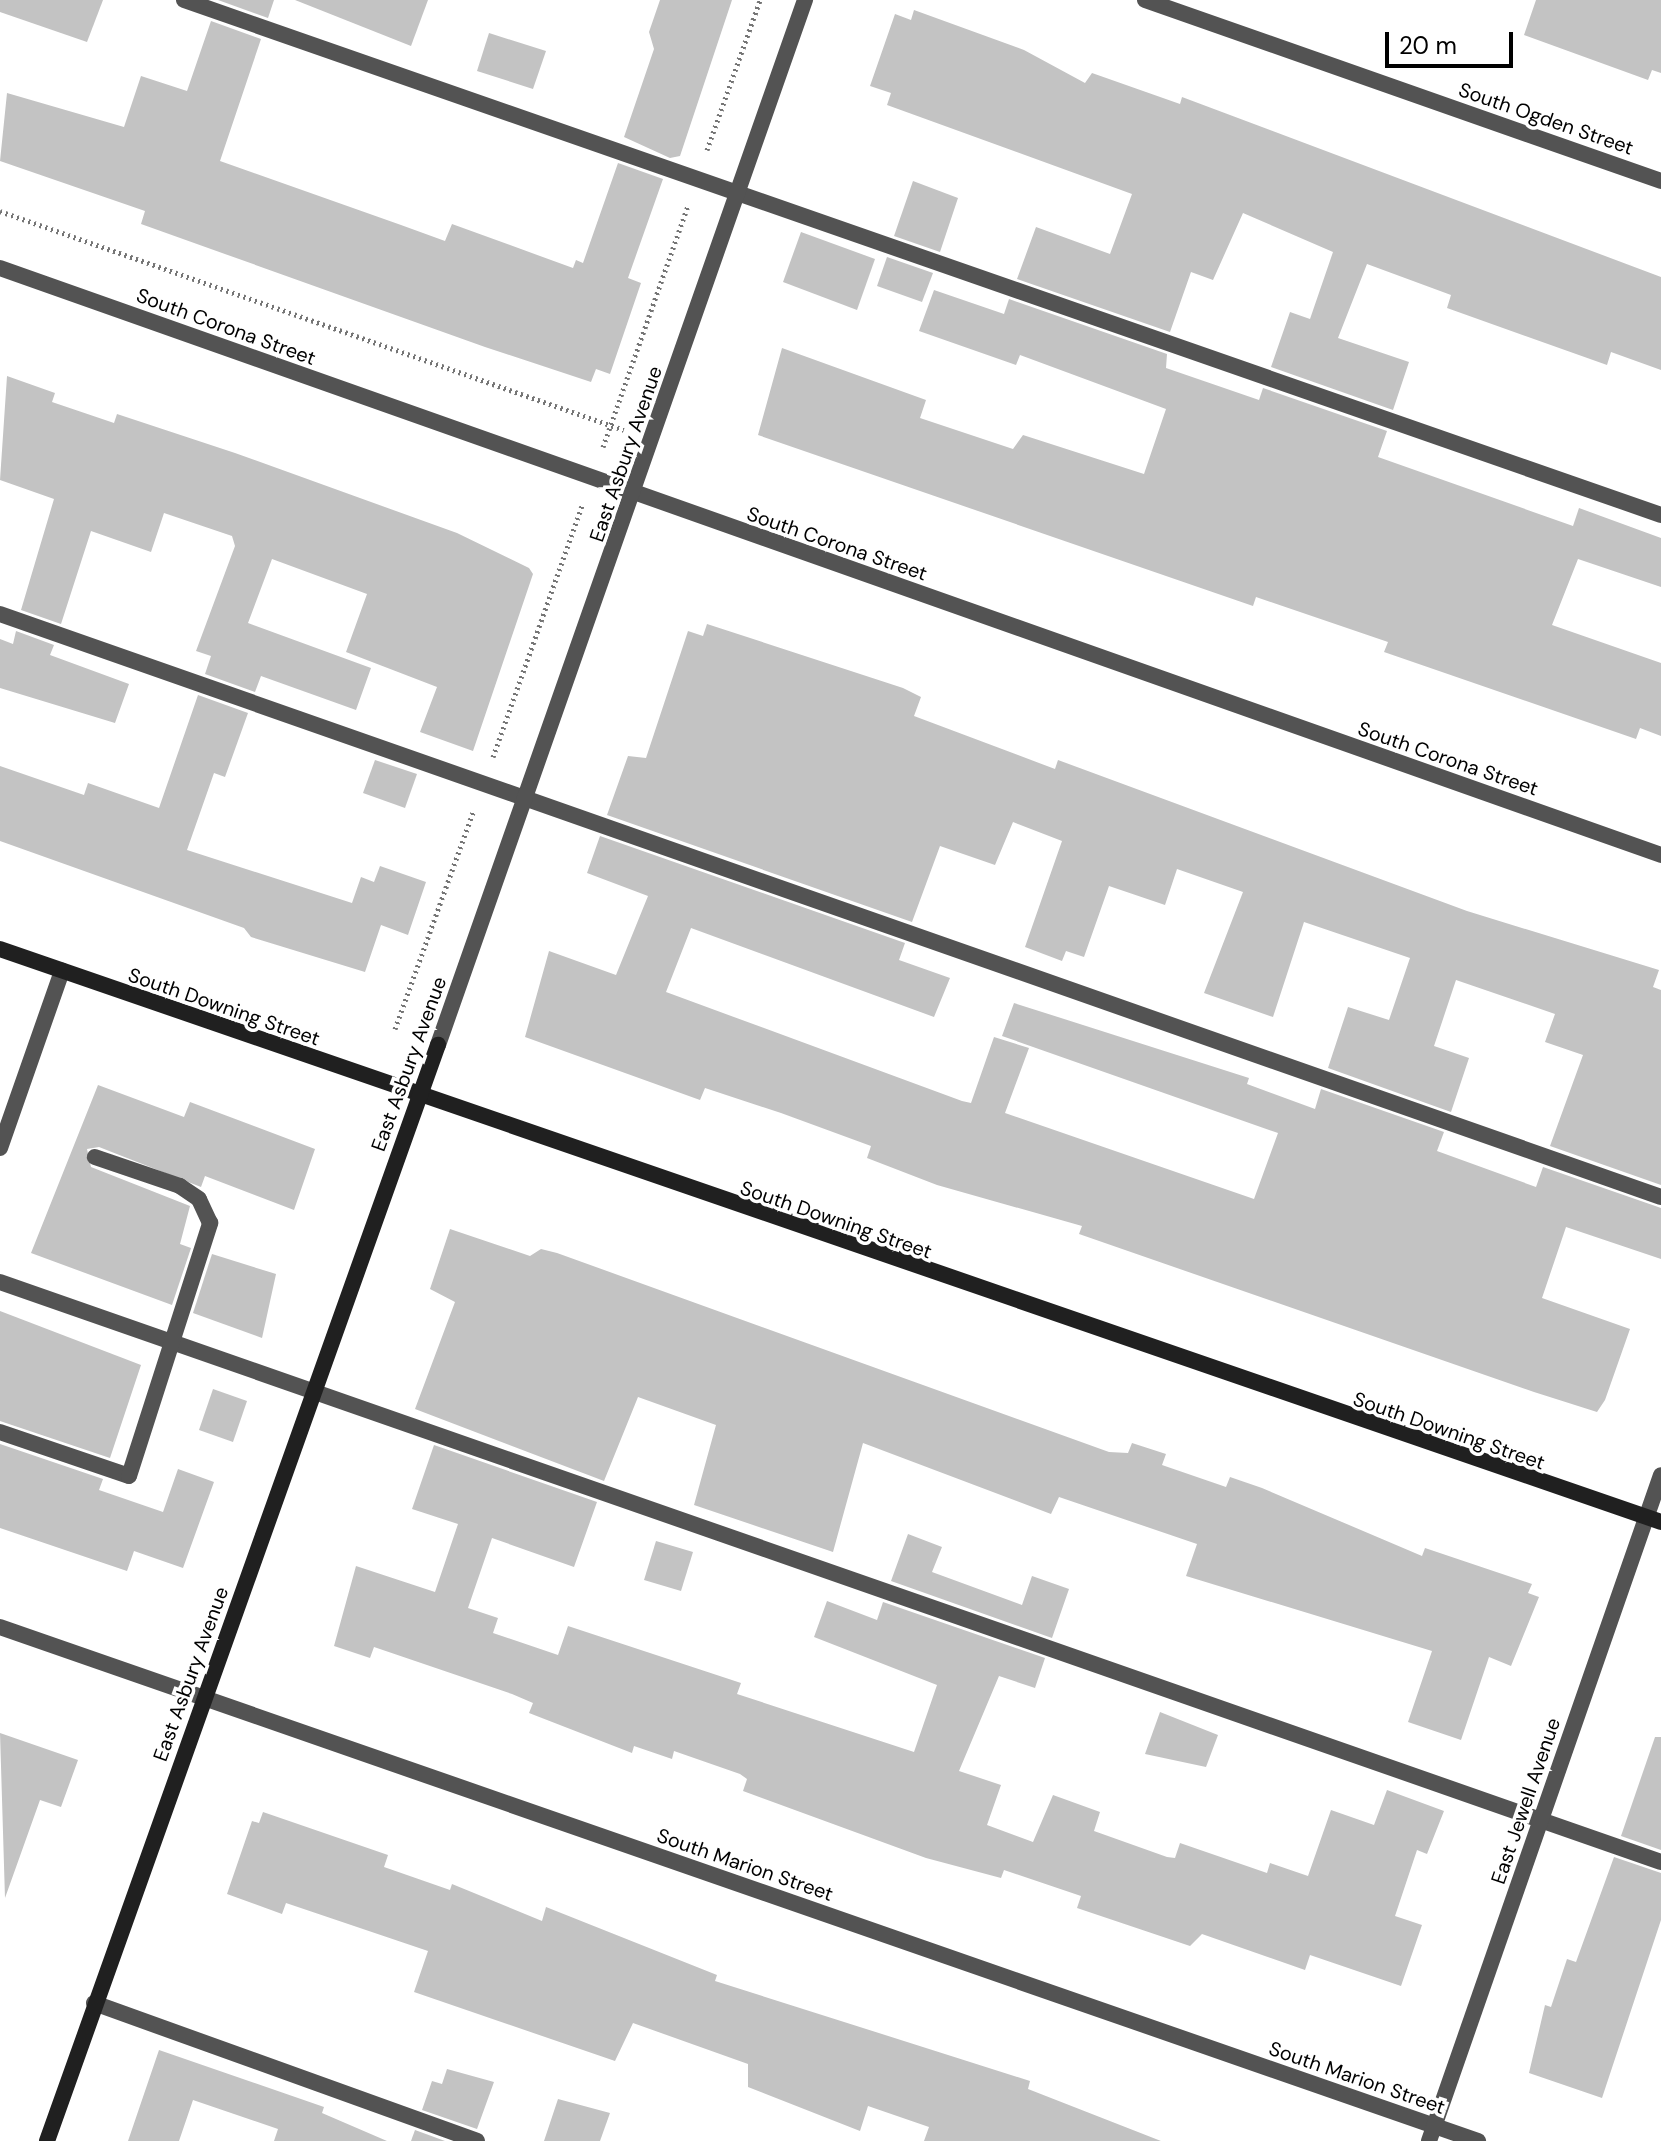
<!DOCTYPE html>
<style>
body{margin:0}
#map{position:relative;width:1661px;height:2141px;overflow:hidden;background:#fff;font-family:"DM Sans",sans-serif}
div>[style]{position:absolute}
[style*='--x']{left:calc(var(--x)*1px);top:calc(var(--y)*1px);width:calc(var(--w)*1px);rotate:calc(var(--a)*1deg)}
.building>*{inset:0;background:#c3c3c3}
.path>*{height:5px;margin-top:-2.5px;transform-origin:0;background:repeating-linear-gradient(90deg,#757575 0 2px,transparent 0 6px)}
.lane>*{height:16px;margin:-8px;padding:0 8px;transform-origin:8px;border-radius:8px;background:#535353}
.street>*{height:16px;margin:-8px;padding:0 8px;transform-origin:8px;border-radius:8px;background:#535353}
.secondary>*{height:16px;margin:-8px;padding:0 8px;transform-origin:8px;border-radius:8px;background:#202020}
span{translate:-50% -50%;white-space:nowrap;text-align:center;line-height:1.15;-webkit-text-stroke:7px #fff;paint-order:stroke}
.street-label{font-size:20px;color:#000}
.scale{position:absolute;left:1385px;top:32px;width:128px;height:36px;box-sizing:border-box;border:4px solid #000;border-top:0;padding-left:10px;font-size:24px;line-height:28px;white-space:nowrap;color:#000;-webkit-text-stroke:6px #fff;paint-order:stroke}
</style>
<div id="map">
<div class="building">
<div style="clip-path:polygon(0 0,103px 0,87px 42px,0 12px)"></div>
<div style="clip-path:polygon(218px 0,274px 0,268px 18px)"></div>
<div style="clip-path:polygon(295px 0,428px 0,411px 46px)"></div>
<div style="clip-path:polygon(660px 0,732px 0,680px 156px,670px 158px,624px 137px,654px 49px,649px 32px)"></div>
<div style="clip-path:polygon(1536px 0,1661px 0,1661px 73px,1652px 70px,1648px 80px,1524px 35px)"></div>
<div style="clip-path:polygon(914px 10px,1024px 50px,1085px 83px,1092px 73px,1180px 104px,1182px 97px,1661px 277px,1661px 370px,1611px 352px,1607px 365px,1447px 308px,1451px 295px,1367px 264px,1338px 338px,1409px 362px,1393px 410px,1271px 367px,1290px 312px,1310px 319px,1333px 252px,1243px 213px,1213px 280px,1191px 272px,1170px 332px,1017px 279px,1036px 227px,1110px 254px,1132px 194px,887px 105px,891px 93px,870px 86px,895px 14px,911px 20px)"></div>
<div style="clip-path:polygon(211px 21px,261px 39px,220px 161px,401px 225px,445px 241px,452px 224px,573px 268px,576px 260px,583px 263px,618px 163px,663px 179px,628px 278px,641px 283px,610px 374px,596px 369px,591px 382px,485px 347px,141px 224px,145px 211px,0 161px,7px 93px,124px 127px,141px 76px,187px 91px)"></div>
<div style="clip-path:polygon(489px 33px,546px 51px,533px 89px,477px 71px)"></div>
<div style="clip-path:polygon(913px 181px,958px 198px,940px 252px,894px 236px)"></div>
<div style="clip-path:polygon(801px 232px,875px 259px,857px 310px,783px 282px)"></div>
<div style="clip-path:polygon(887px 257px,933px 273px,922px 302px,877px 286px)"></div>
<div style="clip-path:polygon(934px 290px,1004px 314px,1009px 299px,1167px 354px,1166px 368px,1259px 400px,1263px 388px,1387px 431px,1378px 457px,1573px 526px,1579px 508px,1661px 538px,1661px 587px,1578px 559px,1552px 625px,1661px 663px,1661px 736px,1640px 728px,1636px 739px,1384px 652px,1388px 642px,1256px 597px,1253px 606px,758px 435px,782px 348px,926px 400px,920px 418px,1013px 449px,1023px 435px,1144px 474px,1166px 409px,1020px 355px,1016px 365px,919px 331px)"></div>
<div style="clip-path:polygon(7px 376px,55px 393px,52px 402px,114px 423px,117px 414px,235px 453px,457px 533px,529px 568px,533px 574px,473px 751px,420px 732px,437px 687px,346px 652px,367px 594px,272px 559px,248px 623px,371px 668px,356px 710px,261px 676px,255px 692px,205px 674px,211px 656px,196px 651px,235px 546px,232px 536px,164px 513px,151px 552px,91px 531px,61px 624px,21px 610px,54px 499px,0 480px)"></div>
<div style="clip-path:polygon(707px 624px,903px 688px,921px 697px,914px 716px,1055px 769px,1058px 760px,1467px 911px,1659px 970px,1653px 987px,1661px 990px,1661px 1185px,1550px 1146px,1583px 1055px,1545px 1042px,1555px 1014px,1456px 980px,1434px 1046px,1469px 1058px,1451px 1112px,1328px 1068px,1348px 1007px,1389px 1020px,1410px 958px,1304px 922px,1273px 1017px,1204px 993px,1243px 892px,1177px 869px,1165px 905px,1109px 886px,1084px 957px,1066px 951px,1062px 961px,1025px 947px,1062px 841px,1013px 822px,995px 865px,940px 846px,912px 922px,607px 815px,628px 756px,646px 758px,688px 631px,703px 636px)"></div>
<div style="clip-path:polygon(16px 631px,54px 645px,50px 655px,129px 684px,115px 723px,0 688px,0 639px,13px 644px)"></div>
<div style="clip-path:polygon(198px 695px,248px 713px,225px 777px,214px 773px,187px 850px,352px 903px,361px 877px,374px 882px,380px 866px,426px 882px,408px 935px,381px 925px,365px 972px,251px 937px,244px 928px,0 841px,0 766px,84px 795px,88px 783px,159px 808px)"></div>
<div style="clip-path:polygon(375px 760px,417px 774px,405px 808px,363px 793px)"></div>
<div style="clip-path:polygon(600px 836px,905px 943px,899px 960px,950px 978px,934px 1017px,691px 928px,666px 992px,962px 1101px,971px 1103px,994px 1037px,1029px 1048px,1005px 1113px,1254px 1199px,1278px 1133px,1002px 1036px,1014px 1003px,1249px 1078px,1247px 1084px,1315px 1109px,1321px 1089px,1444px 1132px,1437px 1151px,1536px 1187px,1543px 1167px,1661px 1208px,1661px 1259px,1566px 1227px,1542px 1298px,1630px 1329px,1605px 1400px,1597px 1412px,1534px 1392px,1079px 1234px,1082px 1226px,937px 1185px,867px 1158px,871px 1146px,781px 1113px,705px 1088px,700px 1100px,525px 1037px,549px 951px,616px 975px,648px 896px,587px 873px)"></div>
<div style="clip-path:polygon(98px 1085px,184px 1117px,190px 1102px,315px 1149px,294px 1210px,205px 1176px,201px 1187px,99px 1147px,87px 1149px,91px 1167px,190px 1206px,180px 1244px,191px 1248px,172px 1305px,31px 1253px)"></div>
<div style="clip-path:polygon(450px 1229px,530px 1256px,541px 1249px,557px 1253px,1109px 1452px,1128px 1453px,1132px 1443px,1166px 1454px,1162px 1465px,1226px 1487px,1230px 1477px,1262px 1488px,1422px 1556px,1425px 1548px,1532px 1584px,1528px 1593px,1539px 1597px,1511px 1666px,1489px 1657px,1461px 1740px,1408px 1722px,1432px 1651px,1186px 1576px,1197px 1544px,1059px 1497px,1051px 1514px,863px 1443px,833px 1552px,694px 1505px,716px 1425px,638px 1397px,604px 1481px,415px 1409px,455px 1302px,430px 1289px)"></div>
<div style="clip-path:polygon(212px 1254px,276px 1274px,262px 1338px,193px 1313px)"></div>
<div style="clip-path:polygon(0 1311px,141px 1365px,110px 1458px,0 1421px)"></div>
<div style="clip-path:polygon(213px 1389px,247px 1401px,233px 1442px,199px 1430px)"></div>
<div style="clip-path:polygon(0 1444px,103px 1479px,99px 1490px,163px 1512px,178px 1469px,214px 1482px,183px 1568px,134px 1551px,127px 1571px,0 1528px)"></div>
<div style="clip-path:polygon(434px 1445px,597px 1502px,574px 1567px,492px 1538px,468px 1608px,498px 1618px,493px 1633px,558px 1655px,568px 1626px,741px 1683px,737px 1694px,914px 1752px,937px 1685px,814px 1637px,827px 1601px,877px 1620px,883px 1602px,1045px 1658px,1035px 1688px,999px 1676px,959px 1771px,1001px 1785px,987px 1825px,1033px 1842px,1053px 1795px,1100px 1812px,1094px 1831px,1167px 1857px,1175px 1858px,1180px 1843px,1267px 1873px,1270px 1863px,1308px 1876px,1331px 1810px,1374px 1825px,1387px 1790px,1444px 1811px,1427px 1854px,1417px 1850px,1395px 1916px,1422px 1925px,1401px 1986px,1310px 1955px,1305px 1970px,1202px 1934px,1190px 1946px,1077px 1908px,1081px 1896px,1004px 1870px,1001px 1878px,926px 1858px,743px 1791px,747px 1779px,740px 1774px,674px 1751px,672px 1759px,634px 1746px,632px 1753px,529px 1713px,533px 1703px,512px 1694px,374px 1647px,370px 1658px,334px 1646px,356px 1566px,435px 1592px,458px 1524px,412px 1509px)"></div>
<div style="clip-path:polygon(908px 1534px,942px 1547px,932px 1572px,1022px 1605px,1032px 1576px,1069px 1589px,1052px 1638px,891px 1581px)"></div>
<div style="clip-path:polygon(656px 1541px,693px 1552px,681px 1591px,644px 1580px)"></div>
<div style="clip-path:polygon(1160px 1712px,1218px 1735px,1206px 1767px,1145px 1754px)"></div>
<div style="clip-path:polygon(0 1733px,78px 1760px,61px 1807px,40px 1800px,5px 1898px)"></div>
<div style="clip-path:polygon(1655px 1737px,1661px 1737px,1661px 1850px,1621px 1836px)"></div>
<div style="clip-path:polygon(263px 1812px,388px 1855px,384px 1867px,450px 1890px,452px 1884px,542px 1921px,546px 1907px,717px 1975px,715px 1981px,1030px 2081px,1028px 2089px,1161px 2141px,924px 2141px,929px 2127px,868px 2106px,860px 2131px,748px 2087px,748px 2064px,633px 2023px,615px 2061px,414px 1992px,428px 1951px,286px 1903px,282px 1914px,227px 1894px,252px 1821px,259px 1823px)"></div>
<div style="clip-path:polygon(1614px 1857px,1661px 1873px,1661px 1920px,1602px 2098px,1529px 2073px,1545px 2005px,1551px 2007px,1567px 1959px,1576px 1962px)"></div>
<div style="clip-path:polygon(159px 2050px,324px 2107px,322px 2113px,387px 2141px,274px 2141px,278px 2129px,193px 2100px,179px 2141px,128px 2141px)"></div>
<div style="clip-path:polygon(447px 2069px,494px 2082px,477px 2129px,422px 2110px,432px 2081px,442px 2084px)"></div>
<div style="clip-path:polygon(558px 2099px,610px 2113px,600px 2141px,544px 2141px)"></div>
<div style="clip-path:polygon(415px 2130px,445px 2141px,411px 2141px)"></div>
</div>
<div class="path">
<div style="--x:707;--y:150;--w:159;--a:-70.5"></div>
<div style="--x:0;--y:211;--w:661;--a:19.34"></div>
<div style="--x:603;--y:447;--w:256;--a:-70.6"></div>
<div style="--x:493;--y:757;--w:269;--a:-70.5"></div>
<div style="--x:395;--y:1029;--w:231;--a:-70.2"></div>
</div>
<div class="lane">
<div style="--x:184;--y:0;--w:1564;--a:19.22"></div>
<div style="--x:0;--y:614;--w:1760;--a:19.34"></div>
<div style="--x:0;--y:1148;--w:188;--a:-70.7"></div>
<div style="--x:0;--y:1282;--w:1759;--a:19.25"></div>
<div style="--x:0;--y:1432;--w:136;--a:18.8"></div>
<div style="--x:129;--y:1476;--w:266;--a:-72.2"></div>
<div style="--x:210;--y:1223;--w:26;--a:-115"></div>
<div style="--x:199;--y:1199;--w:23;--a:-146"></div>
<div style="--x:180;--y:1186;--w:90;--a:-161.2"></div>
<div style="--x:94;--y:2003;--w:407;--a:19.8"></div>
</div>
<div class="street">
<div style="--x:1145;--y:0;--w:547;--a:19.33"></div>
<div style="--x:0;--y:268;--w:1762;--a:19.46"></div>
<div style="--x:438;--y:1045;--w:1108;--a:-70.65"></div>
<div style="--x:0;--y:1627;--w:1565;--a:19.18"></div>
<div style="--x:1429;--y:2141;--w:705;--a:-70.79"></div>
</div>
<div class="secondary">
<div style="--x:0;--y:949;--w:1757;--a:19.03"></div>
<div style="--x:47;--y:2141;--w:1164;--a:-70.37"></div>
</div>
<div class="street-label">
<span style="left:1546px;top:119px;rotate:19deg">South Ogden Street</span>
<span style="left:226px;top:327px;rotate:20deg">South Corona Street</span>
<span style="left:626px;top:454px;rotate:-71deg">East Asbury Avenue</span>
<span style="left:837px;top:544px;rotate:19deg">South Corona Street</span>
<span style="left:1448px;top:759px;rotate:19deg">South Corona Street</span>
<span style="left:224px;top:1007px;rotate:19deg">South Downing Street</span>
<span style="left:409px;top:1064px;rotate:-70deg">East Asbury Avenue</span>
<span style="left:836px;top:1220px;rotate:19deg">South Downing Street</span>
<span style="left:1449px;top:1431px;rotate:19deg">South Downing Street</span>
<span style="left:191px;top:1674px;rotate:-70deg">East Asbury Avenue</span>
<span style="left:1526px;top:1801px;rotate:-71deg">East Jewell Avenue</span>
<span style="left:745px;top:1865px;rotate:19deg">South Marion Street</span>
<span style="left:1357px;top:2078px;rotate:19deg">South Marion Street</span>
</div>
<div class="scale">20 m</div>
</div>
